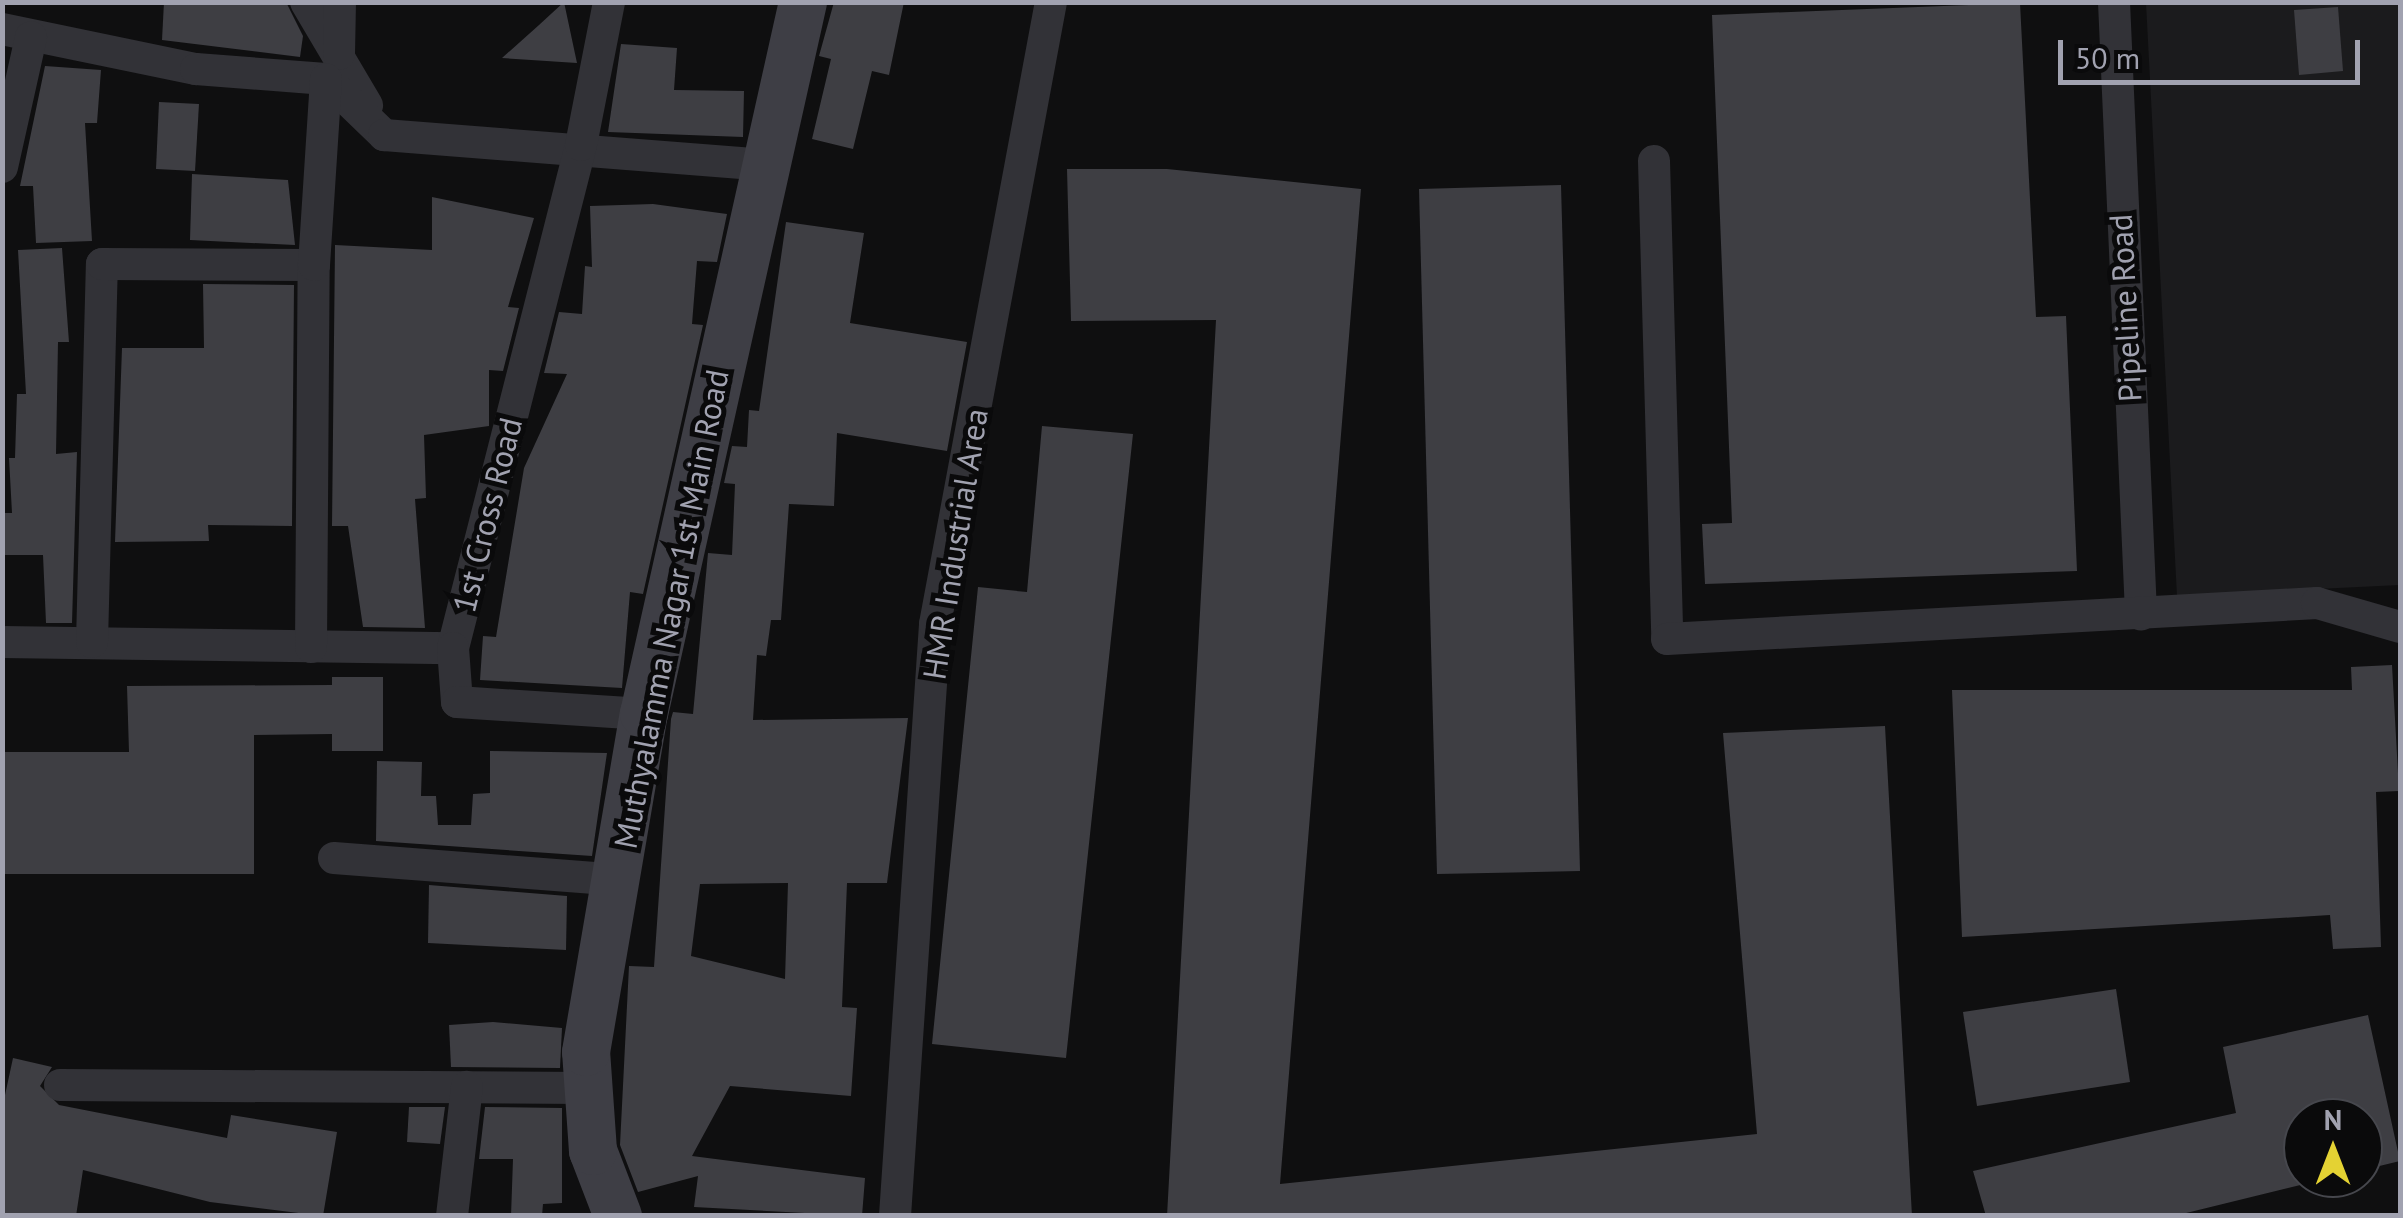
<!DOCTYPE html>
<style>
body{margin:0}
#map{position:relative;width:2403px;height:1218px;overflow:hidden;background:#0f0f10;font-family:"PT Sans",sans-serif}
div>[style]{position:absolute}
[style*='--x']{left:calc(var(--x)*1px);top:calc(var(--y)*1px);width:calc(var(--w)*1px);rotate:calc(var(--a)*1deg)}
.built>*{inset:0;background:#1b1b1d}
.building>*{inset:0;background:#3e3e43}
.street>*{height:32px;margin:-16px;padding:0 16px;transform-origin:16px;border-radius:16px;background:#323237}
.secondary>*{height:48px;margin:-24px;padding:0 24px;transform-origin:24px;border-radius:24px;background:#3e3e45}
span{translate:-50% -50%;white-space:nowrap;text-align:center;line-height:1.15;-webkit-text-stroke:10px #0a0a0b;paint-order:stroke}
.street-label{font-size:32px;color:#a1a2b0}
.frame{position:absolute;inset:0;border:5px solid #a1a2b0;pointer-events:none}
.north{position:absolute;left:2283px;top:1098px;width:100px;height:100px;box-sizing:border-box;background:#0a0a0b;border:2px solid #46474d;border-radius:50%;rotate:0deg;font-size:28px;font-weight:700;line-height:40px;text-align:center;color:#a1a2b0}
.north::after{content:'';display:block;margin:auto;width:35px;height:45px;background:#e4d233;clip-path:polygon(50% 0,100% 100%,50% 72%,0 100%)}
.scale{position:absolute;left:2058px;top:40px;width:302px;height:45px;box-sizing:border-box;border:5px solid #a1a2b0;border-top:0;padding-left:12px;font-size:30px;line-height:35px;white-space:nowrap;color:#a1a2b0;-webkit-text-stroke:8px #0a0a0b;paint-order:stroke}
</style>
<div id="map">
<div class="built">
<div style="clip-path:polygon(2146px 3px,2400px 3px,2400px 585px,2177px 596px)"></div>
</div>
<div class="building">
<div style="clip-path:polygon(164px 2px,286px 2px,303px 36px,300px 57px,162px 40px)"></div>
<div style="clip-path:polygon(564px 2px,577px 63px,502px 58px,539px 25px)"></div>
<div style="clip-path:polygon(834px 2px,904px 2px,889px 75px,872px 71px,853px 149px,812px 139px,831px 59px,819px 56px)"></div>
<div style="clip-path:polygon(2020px 3px,2036px 317px,2066px 316px,2077px 571px,1705px 584px,1702px 524px,1732px 523px,1712px 15px)"></div>
<div style="clip-path:polygon(2338px 7px,2343px 71px,2299px 75px,2294px 10px)"></div>
<div style="clip-path:polygon(621px 44px,677px 48px,674px 90px,744px 91px,743px 137px,608px 132px)"></div>
<div style="clip-path:polygon(45px 66px,101px 70px,97px 123px,85px 123px,92px 241px,36px 243px,33px 186px,20px 186px)"></div>
<div style="clip-path:polygon(159px 102px,199px 104px,195px 171px,156px 169px)"></div>
<div style="clip-path:polygon(1067px 169px,1167px 169px,1361px 189px,1280px 1184px,1757px 1134px,1723px 733px,1885px 726px,1912px 1216px,1167px 1216px,1216px 320px,1071px 321px)"></div>
<div style="clip-path:polygon(192px 174px,288px 180px,295px 245px,190px 240px)"></div>
<div style="clip-path:polygon(1561px 185px,1580px 871px,1437px 874px,1419px 189px)"></div>
<div style="clip-path:polygon(432px 197px,534px 218px,508px 307px,519px 308px,503px 371px,489px 370px,489px 426px,424px 435px,426px 498px,415px 499px,425px 628px,363px 627px,348px 526px,332px 526px,335px 245px,432px 250px)"></div>
<div style="clip-path:polygon(653px 204px,727px 214px,717px 262px,697px 261px,692px 324px,703px 325px,643px 594px,630px 592px,622px 688px,480px 680px,483px 636px,496px 637px,524px 468px,567px 374px,544px 373px,559px 312px,582px 314px,585px 266px,592px 267px,590px 206px)"></div>
<div style="clip-path:polygon(evenodd,786px 222px,864px 233px,850px 323px,967px 342px,947px 451px,837px 433px,834px 506px,789px 504px,781px 620px,771px 620px,766px 656px,757px 655px,753px 720px,908px 718px,887px 883px,847px 883px,842px 1007px,857px 1008px,851px 1096px,730px 1086px,692px 1156px,865px 1178px,862px 1216px,694px 1207px,698px 1176px,638px 1192px,620px 1145px,629px 966px,654px 967px,671px 719px,673px 712px,693px 714px,708px 553px,732px 555px,735px 484px,724px 483px,732px 446px,747px 447px,749px 410px,759px 411px,786px 222px,788px 883px,785px 979px,691px 956px,700px 884px,788px 883px)"></div>
<div style="clip-path:polygon(62px 248px,69px 342px,58px 342px,56px 454px,77px 452px,72px 623px,46px 623px,43px 555px,2px 555px,2px 513px,12px 513px,9px 458px,15px 458px,17px 394px,26px 394px,18px 250px)"></div>
<div style="clip-path:polygon(203px 284px,294px 285px,292px 526px,208px 525px,209px 541px,115px 542px,122px 348px,204px 348px)"></div>
<div style="clip-path:polygon(1042px 426px,1133px 434px,1066px 1058px,932px 1044px,978px 587px,1027px 592px)"></div>
<div style="clip-path:polygon(2392px 665px,2399px 791px,2376px 792px,2381px 947px,2333px 949px,2330px 915px,1962px 937px,1952px 690px,2352px 690px,2351px 667px)"></div>
<div style="clip-path:polygon(332px 677px,383px 677px,383px 751px,332px 751px,332px 734px,254px 735px,254px 874px,2px 874px,2px 752px,129px 752px,127px 686px,332px 685px)"></div>
<div style="clip-path:polygon(490px 751px,607px 753px,592px 856px,376px 841px,377px 761px,422px 762px,421px 796px,436px 796px,438px 825px,471px 825px,473px 794px,490px 793px)"></div>
<div style="clip-path:polygon(429px 885px,567px 896px,566px 950px,428px 943px)"></div>
<div style="clip-path:polygon(2116px 989px,2130px 1082px,1977px 1106px,1963px 1012px)"></div>
<div style="clip-path:polygon(2368px 1015px,2400px 1161px,2363px 1170px,2363px 1118px,2303px 1118px,2303px 1178px,2329px 1178px,2174px 1216px,1986px 1216px,1973px 1171px,2236px 1113px,2223px 1047px)"></div>
<div style="clip-path:polygon(493px 1022px,562px 1028px,560px 1068px,451px 1067px,449px 1025px)"></div>
<div style="clip-path:polygon(13px 1058px,52px 1067px,40px 1086px,59px 1105px,227px 1138px,231px 1115px,337px 1132px,323px 1216px,210px 1202px,83px 1170px,76px 1216px,2px 1216px,2px 1109px)"></div>
<div style="clip-path:polygon(409px 1107px,445px 1107px,440px 1144px,407px 1142px)"></div>
<div style="clip-path:polygon(485px 1107px,562px 1108px,562px 1203px,543px 1204px,542px 1216px,511px 1216px,513px 1159px,479px 1159px)"></div>
</div>
<div class="street">
<div style="--x:306;--y:2;--w:120;--a:59.4"></div>
<div style="--x:2114;--y:2;--w:613;--a:87.47"></div>
<div style="--x:2;--y:29;--w:198;--a:11.7"></div>
<div style="--x:196;--y:69;--w:130;--a:4.4"></div>
<div style="--x:326;--y:79;--w:81;--a:44"></div>
<div style="--x:384;--y:135;--w:381;--a:4.5"></div>
<div style="--x:339;--y:54;--w:52;--a:-88.9"></div>
<div style="--x:1654;--y:161;--w:478;--a:88.4"></div>
<div style="--x:1667;--y:639;--w:651;--a:-3.17"></div>
<div style="--x:2317;--y:603;--w:86;--a:16.1"></div>
<div style="--x:2;--y:167;--w:133;--a:-77.4"></div>
<div style="--x:2;--y:642;--w:451;--a:0.8"></div>
<div style="--x:453;--y:648;--w:519;--a:-75.72"></div>
<div style="--x:581;--y:145;--w:146;--a:-78.9"></div>
<div style="--x:92;--y:642;--w:378;--a:-88.5"></div>
<div style="--x:102;--y:264;--w:212;--a:0.3"></div>
<div style="--x:311;--y:647;--w:382;--a:-89.6"></div>
<div style="--x:314;--y:265;--w:186;--a:-86.3"></div>
<div style="--x:453;--y:648;--w:54;--a:85.8"></div>
<div style="--x:457;--y:702;--w:187;--a:3.7"></div>
<div style="--x:334;--y:858;--w:284;--a:4.4"></div>
<div style="--x:60;--y:1085;--w:527;--a:0.33"></div>
<div style="--x:452;--y:1216;--w:130;--a:-83.4"></div>
<div style="--x:895;--y:1216;--w:593;--a:-86.13"></div>
<div style="--x:935;--y:624;--w:633;--a:-79.44"></div>
</div>
<div class="secondary">
<div style="--x:618;--y:1216;--w:70;--a:-111"></div>
<div style="--x:593;--y:1151;--w:99;--a:-94"></div>
<div style="--x:586;--y:1052;--w:343;--a:-80.3"></div>
<div style="--x:644;--y:714;--w:730;--a:-77.41"></div>
</div>
<div class="street-label">
<span style="left:2125px;top:308px;rotate:-93deg">Pipeline Road</span>
<span style="left:487px;top:515px;rotate:-76deg">1st Cross Road</span>
<span style="left:955px;top:544px;rotate:-81deg">HMR Industrial Area</span>
<span style="left:671px;top:609px;rotate:-79deg">Muthyalamma Nagar 1st Main Road</span>
</div>
<div class="frame"></div>
<div class="north">N</div>
<div class="scale">50 m</div>
</div>
